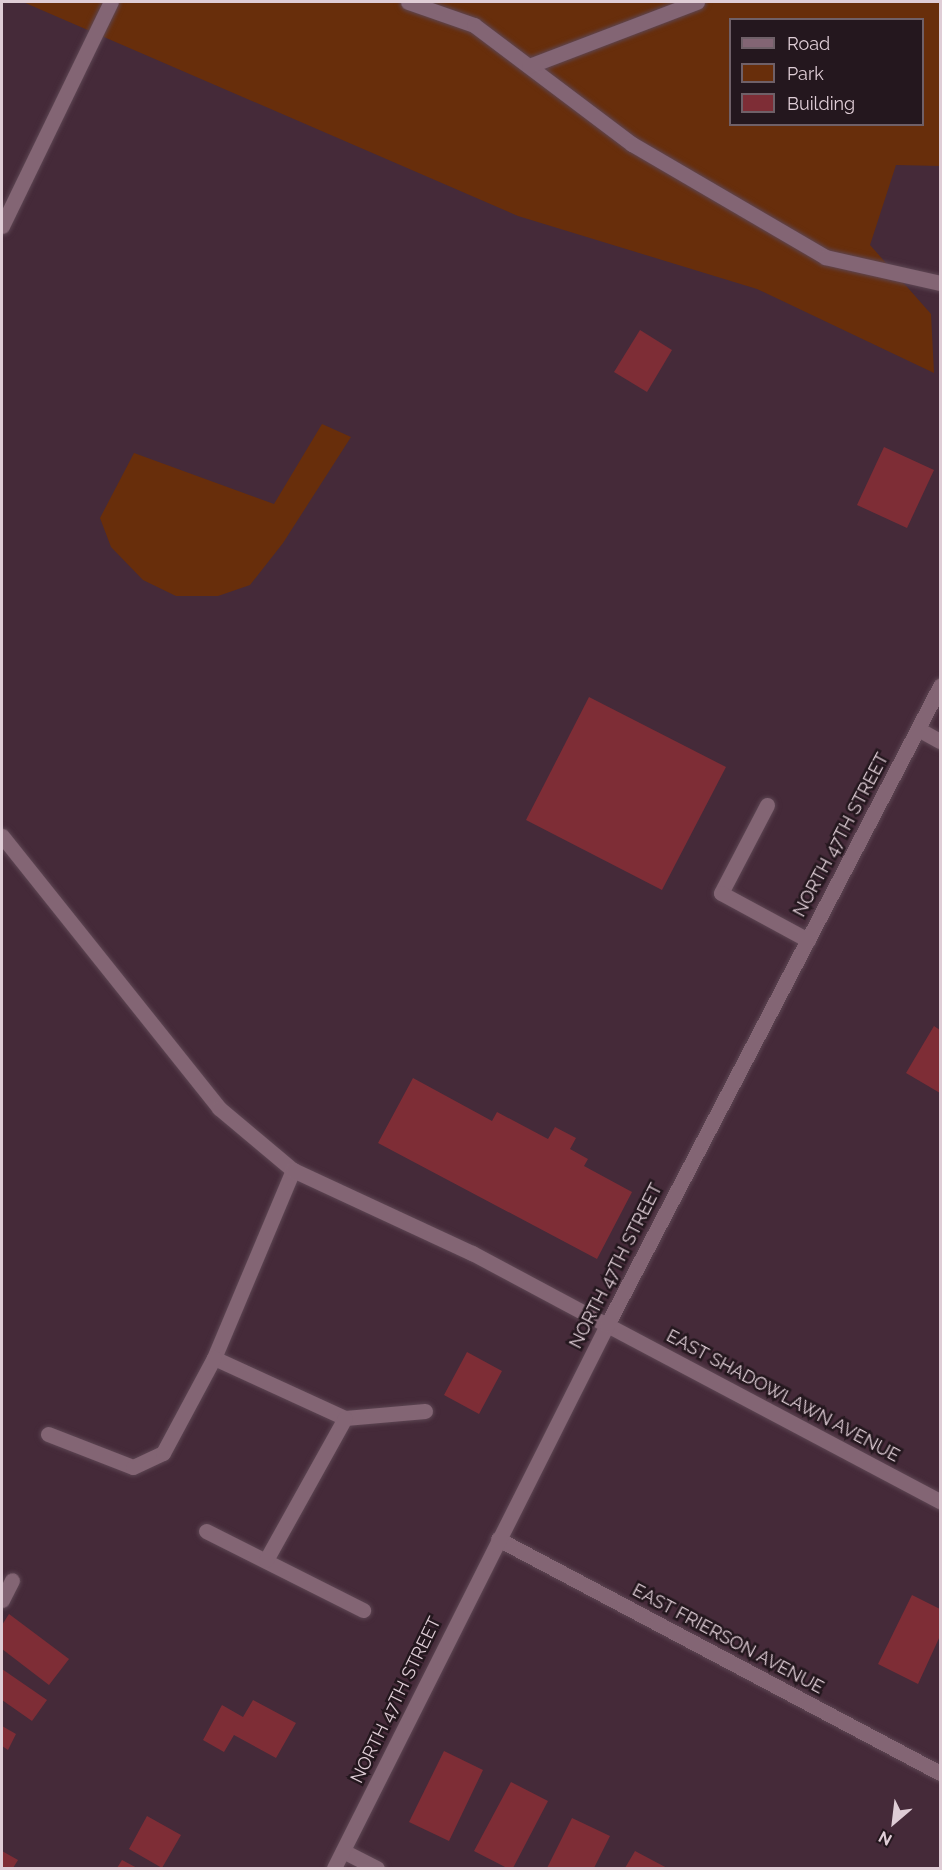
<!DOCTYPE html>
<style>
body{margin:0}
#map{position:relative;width:942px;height:1870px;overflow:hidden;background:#452a39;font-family:Raleway,sans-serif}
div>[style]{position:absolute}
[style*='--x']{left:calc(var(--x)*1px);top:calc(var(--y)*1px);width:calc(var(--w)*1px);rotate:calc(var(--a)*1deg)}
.green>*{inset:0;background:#682e0b}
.building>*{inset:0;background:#7e2d36}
.roads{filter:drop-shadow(0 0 2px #5d4653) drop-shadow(0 0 2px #5d4653)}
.lane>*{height:15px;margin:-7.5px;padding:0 7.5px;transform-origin:7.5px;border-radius:7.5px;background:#836574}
.street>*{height:15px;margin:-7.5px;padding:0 7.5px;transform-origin:7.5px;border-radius:7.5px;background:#836574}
span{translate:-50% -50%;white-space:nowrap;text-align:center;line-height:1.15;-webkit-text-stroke:5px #24171e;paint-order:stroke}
.street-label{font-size:18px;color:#dfcdd6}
.frame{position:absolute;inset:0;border:3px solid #dfcdd6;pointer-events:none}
.legend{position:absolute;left:729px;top:18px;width:195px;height:108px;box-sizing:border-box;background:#24171e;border:2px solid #6f6068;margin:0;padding:8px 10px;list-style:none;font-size:18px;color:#dfcdd6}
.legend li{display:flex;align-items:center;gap:12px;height:30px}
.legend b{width:30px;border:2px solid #6f6068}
.north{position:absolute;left:864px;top:1792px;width:60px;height:60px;-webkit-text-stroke:4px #24171e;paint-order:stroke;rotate:208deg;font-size:16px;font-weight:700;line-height:24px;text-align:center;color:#dfcdd6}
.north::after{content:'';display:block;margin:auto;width:21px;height:27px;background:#dfcdd6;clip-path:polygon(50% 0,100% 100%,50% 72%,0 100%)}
</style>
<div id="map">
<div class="green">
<div style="clip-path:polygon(evenodd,23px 2px,940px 2px,940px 166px,896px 165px,870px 245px,931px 314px,934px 373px,757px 289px,518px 216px,23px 2px,730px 20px,922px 20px,922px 124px,730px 124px,730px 20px)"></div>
<div style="clip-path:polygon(322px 424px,351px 437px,283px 543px,250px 585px,218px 596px,176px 596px,143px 580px,111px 547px,100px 518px,134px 453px,274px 504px)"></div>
</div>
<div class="building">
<div style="clip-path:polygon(640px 330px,672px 350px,647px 392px,614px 372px)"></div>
<div style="clip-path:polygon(884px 447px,934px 470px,907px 528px,857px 505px)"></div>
<div style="clip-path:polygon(589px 697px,726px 767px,662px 890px,526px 820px)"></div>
<div style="clip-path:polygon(934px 1026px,940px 1030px,940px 1093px,906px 1073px)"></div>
<div style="clip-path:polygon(413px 1078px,492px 1121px,497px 1112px,548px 1139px,555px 1127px,576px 1138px,570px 1149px,588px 1159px,584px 1166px,632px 1192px,597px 1259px,378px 1143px)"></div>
<div style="clip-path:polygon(467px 1352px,502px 1371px,479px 1414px,444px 1395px)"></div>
<div style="clip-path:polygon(912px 1595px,940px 1609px,940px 1636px,918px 1684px,878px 1664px)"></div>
<div style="clip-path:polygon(9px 1614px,69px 1659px,49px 1685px,2px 1649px,2px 1625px)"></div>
<div style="clip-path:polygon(2px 1669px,47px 1700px,32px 1721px,2px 1700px)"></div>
<div style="clip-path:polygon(253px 1700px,296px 1723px,276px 1758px,234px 1735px,224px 1752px,203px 1740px,222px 1705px,243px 1717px)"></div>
<div style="clip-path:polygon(2px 1726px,16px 1734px,8px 1750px,2px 1746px)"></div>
<div style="clip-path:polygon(444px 1751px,483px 1770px,449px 1841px,409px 1822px)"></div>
<div style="clip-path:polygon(511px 1782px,548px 1801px,513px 1868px,507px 1868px,474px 1851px)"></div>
<div style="clip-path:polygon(147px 1816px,181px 1835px,162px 1868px,129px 1849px)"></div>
<div style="clip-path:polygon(572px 1818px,610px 1836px,594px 1868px,547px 1868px)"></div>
<div style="clip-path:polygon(2px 1851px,18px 1860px,13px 1868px,2px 1868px)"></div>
<div style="clip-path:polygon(635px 1851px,667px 1868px,625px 1868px)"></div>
<div style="clip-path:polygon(122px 1860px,137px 1868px,117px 1868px)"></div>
</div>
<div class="roads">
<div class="lane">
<div style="--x:408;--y:2;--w:70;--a:19.2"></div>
<div style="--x:474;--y:25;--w:198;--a:37"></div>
<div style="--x:632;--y:144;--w:224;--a:30.3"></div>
<div style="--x:825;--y:257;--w:118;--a:12.7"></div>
<div style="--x:529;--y:66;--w:180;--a:-20.9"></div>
<div style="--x:2;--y:226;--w:249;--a:-64.1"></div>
<div style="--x:918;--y:729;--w:25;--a:29"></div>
<div style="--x:767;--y:805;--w:99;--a:117.6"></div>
<div style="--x:721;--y:893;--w:99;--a:28.4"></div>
<div style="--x:2;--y:836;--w:348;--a:51.4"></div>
<div style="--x:219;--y:1108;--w:97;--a:40"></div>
<div style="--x:425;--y:1411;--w:80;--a:175"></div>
<div style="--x:345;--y:1418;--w:144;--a:-155.4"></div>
<div style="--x:214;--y:1358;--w:204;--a:-67.2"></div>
<div style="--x:293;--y:1170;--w:197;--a:24.9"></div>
<div style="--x:472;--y:1253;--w:153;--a:28.1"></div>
<div style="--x:48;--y:1434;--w:91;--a:21.2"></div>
<div style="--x:133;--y:1467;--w:33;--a:-25"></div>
<div style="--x:163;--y:1453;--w:108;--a:-61.8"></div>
<div style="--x:206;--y:1531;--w:176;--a:26.7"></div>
<div style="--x:266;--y:1560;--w:162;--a:-60.9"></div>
<div style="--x:2;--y:1600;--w:22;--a:-63"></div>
</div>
<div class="street">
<div style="--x:607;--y:1325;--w:377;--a:27.9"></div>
<div style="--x:498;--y:1539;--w:500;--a:27.9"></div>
<div style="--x:343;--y:1851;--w:38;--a:27"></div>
<div style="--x:334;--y:1868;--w:608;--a:-63.31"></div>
<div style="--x:607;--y:1325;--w:721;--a:-62.47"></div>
</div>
</div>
<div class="street-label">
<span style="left:841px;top:835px;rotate:-62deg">NORTH 47TH STREET</span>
<span style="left:616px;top:1266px;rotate:-63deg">NORTH 47TH STREET</span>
<span style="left:783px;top:1396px;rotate:28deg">EAST SHADOWLAWN AVENUE</span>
<span style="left:728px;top:1639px;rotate:28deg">EAST FRIERSON AVENUE</span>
<span style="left:396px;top:1700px;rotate:-64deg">NORTH 47TH STREET</span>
</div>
<div class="frame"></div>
<ul class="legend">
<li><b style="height:8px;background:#836574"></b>Road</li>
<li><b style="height:16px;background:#682e0b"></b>Park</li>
<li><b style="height:16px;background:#7e2d36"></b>Building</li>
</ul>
<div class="north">N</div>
</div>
